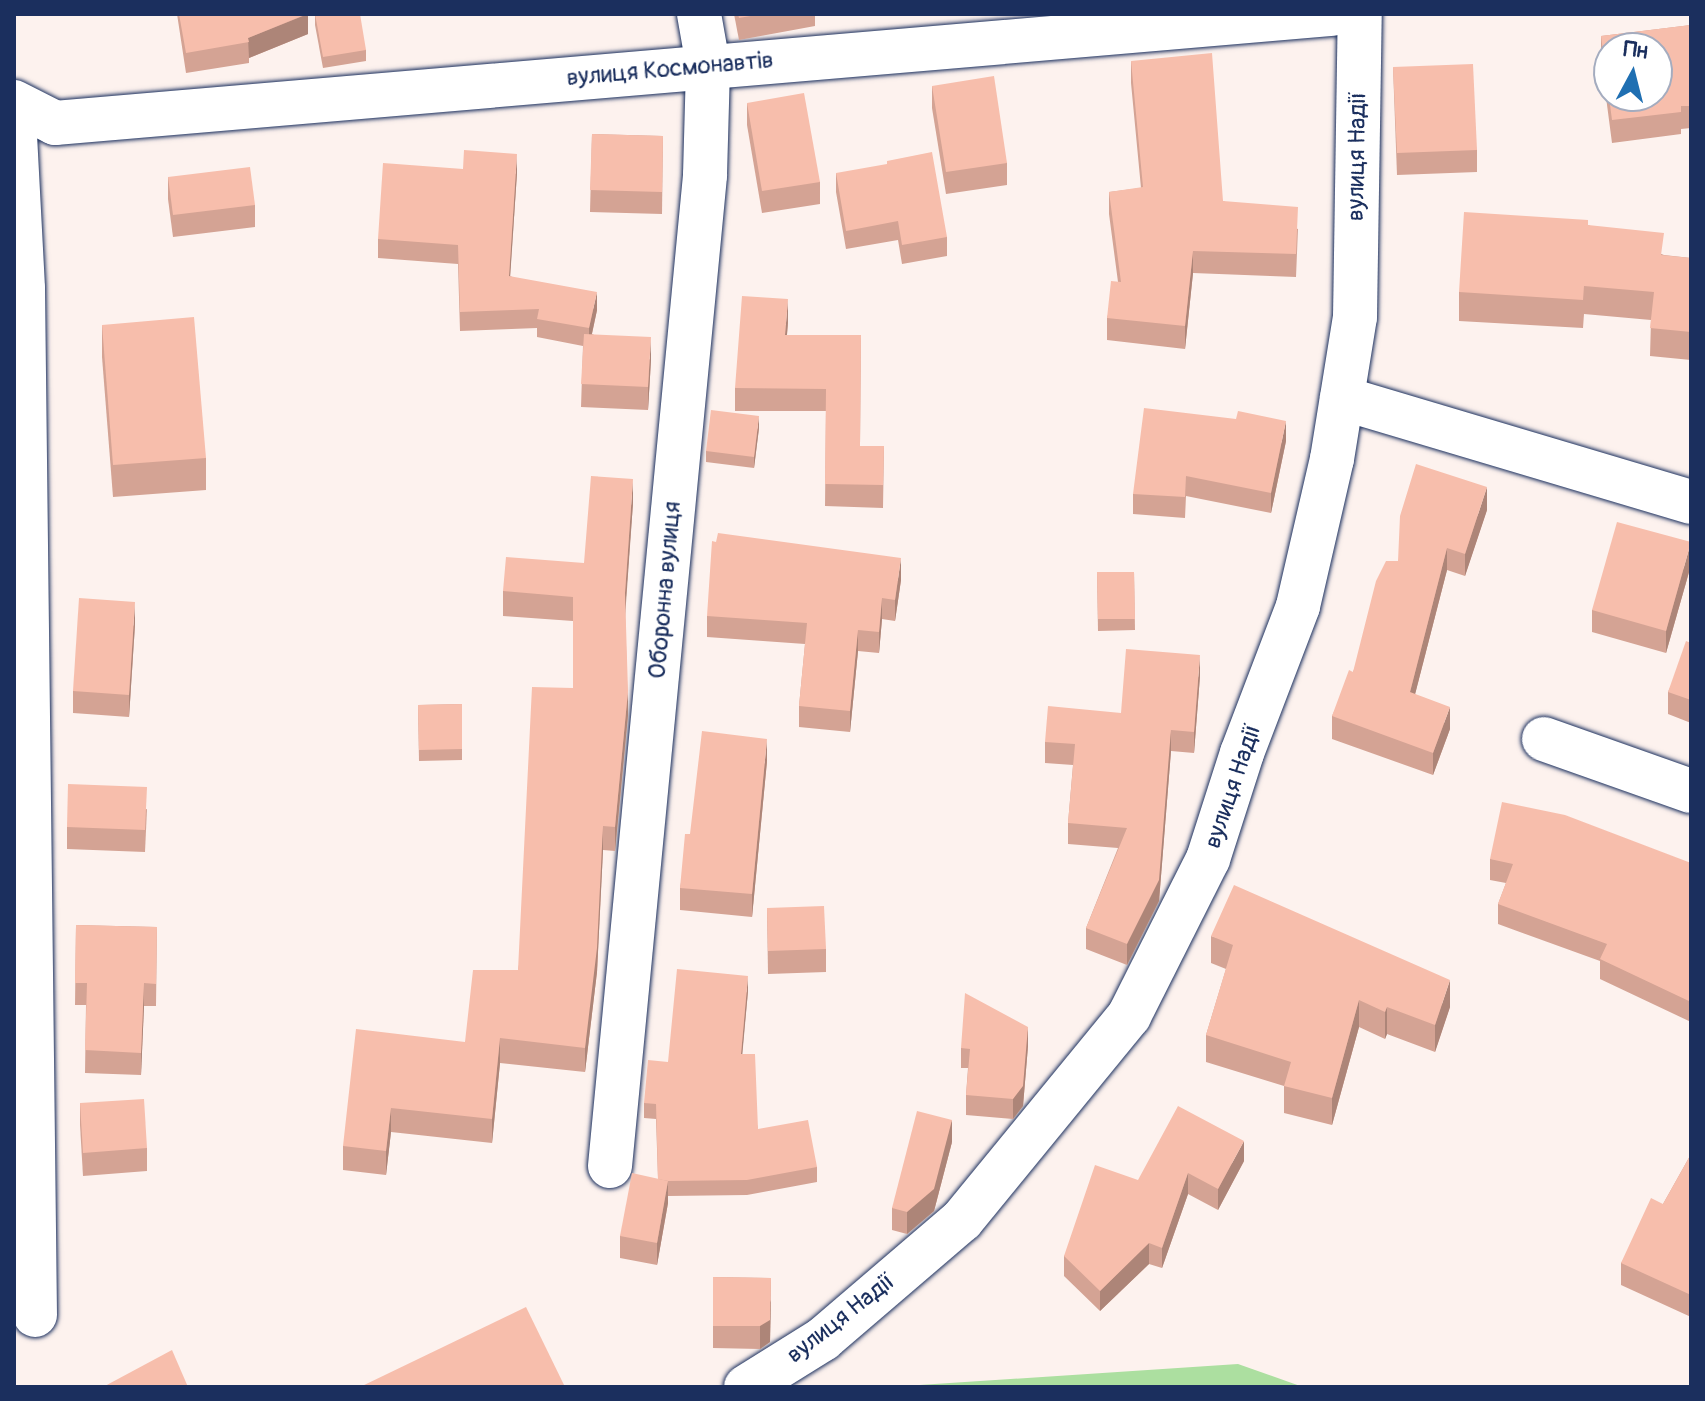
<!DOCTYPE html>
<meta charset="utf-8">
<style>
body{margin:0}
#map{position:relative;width:1705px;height:1401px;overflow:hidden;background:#fdf2ee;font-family:Pangolin,sans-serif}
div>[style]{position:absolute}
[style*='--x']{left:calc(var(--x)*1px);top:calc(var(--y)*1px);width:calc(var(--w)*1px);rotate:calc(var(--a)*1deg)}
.green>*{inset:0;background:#acdfa0}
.roads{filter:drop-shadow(0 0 2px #1b2f5e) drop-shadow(0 0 2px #1b2f5e)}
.minor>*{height:44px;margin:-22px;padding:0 22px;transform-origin:22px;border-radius:22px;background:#fff}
.wall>*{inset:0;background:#d4a394}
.shaded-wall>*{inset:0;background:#ad8578}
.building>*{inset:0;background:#f7beac}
span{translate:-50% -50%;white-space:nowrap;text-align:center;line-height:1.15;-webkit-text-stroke:6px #fff;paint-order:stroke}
.street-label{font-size:24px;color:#1b2f5e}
.frame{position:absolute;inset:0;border:16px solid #1b2f5e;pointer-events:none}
.north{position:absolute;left:1593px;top:32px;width:80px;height:80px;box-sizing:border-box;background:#fff;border:2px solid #a4acbf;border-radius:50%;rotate:7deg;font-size:22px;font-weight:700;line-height:32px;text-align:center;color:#1b2f5e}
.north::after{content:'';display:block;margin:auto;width:28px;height:36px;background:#1f6fb2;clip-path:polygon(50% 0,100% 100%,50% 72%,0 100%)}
</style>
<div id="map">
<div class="green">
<div style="clip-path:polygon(1238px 1364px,1303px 1387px,889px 1387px)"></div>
</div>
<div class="roads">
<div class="minor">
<div style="--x:14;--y:102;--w:46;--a:27.1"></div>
<div style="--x:55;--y:123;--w:1282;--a:-4.88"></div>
<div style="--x:14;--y:116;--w:173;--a:87"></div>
<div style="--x:23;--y:289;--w:1026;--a:89.33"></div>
<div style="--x:1342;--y:398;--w:364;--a:16.6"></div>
<div style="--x:1544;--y:739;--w:156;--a:19.5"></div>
<div style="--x:610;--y:1166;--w:996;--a:-84.52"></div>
<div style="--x:705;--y:175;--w:110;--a:-88.4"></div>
<div style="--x:708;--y:65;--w:52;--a:-100"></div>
<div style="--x:746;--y:1387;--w:91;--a:-31.9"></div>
<div style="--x:823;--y:1339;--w:183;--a:-40.6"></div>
<div style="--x:962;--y:1220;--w:264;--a:-50.7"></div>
<div style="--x:1129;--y:1016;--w:176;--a:-63.3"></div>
<div style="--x:1208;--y:859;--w:111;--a:-72.2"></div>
<div style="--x:1242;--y:753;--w:157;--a:-69.1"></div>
<div style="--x:1298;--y:606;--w:151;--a:-77"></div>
<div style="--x:1332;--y:459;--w:144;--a:-80.8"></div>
<div style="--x:1355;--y:317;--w:303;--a:-89.1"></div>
</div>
</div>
<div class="wall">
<div style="clip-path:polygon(177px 14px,308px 14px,308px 34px,249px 58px,249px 63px,186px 73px)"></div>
<div style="clip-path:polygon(315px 14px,366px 50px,366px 61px,323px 68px,315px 25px)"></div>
<div style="clip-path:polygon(734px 14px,815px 14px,815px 26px,739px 40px)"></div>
<div style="clip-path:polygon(1691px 25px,1691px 128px,1681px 129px,1681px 134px,1612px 143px,1601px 59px,1601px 36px)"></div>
<div style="clip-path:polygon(1131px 61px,1223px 201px,1298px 229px,1296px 277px,1193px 273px,1185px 349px,1107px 340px,1107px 318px,1118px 282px,1109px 214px,1109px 192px,1141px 188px,1131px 83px)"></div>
<div style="clip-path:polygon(1393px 67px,1477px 150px,1477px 172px,1397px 175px)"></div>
<div style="clip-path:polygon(932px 86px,1007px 163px,1007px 185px,946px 194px,932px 108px)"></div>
<div style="clip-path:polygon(747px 103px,820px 182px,820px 204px,762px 213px,747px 125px)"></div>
<div style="clip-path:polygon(592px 134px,663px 136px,662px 214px,590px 212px)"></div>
<div style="clip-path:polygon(517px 173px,510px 276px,597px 310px,592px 334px,651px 360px,648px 410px,581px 407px,583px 346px,537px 337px,537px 328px,460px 331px,458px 264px,378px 258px,378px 239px)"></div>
<div style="clip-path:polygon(836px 173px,947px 237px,947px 256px,902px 264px,898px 240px,846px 249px,836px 192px)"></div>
<div style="clip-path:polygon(168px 177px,255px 205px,255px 227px,173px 237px,168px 199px)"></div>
<div style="clip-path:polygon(1588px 225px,1664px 255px,1691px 258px,1691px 360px,1650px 356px,1651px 320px,1584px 314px,1583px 328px,1459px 321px,1459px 292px)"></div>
<div style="clip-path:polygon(788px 322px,787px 335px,861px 335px,860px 446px,884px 446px,883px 508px,825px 506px,826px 411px,735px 411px,735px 388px)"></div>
<div style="clip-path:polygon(102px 325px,206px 458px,206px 490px,113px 497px,102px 357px)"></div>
<div style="clip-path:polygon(759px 428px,754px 468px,706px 462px,706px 451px)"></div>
<div style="clip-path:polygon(1286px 441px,1271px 513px,1186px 496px,1185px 518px,1133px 514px,1133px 494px)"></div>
<div style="clip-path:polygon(633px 503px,625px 610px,628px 715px,615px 851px,603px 850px,597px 972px,585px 1072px,500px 1063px,492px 1143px,391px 1132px,386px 1175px,343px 1170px,343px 1146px,465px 1042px,518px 970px,573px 688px,573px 621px,503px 616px,503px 591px,584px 563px)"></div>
<div style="clip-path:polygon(1487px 510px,1465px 576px,1447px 570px,1415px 694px,1450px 729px,1433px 775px,1332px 739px,1332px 716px,1353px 672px,1398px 561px)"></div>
<div style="clip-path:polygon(1691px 565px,1666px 653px,1592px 632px,1592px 610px)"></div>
<div style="clip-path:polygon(1097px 572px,1134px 572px,1135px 630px,1098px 631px)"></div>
<div style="clip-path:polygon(901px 580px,895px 621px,882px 619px,879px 653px,858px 651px,850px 732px,799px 727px,799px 706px,805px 644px,707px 637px,707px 616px)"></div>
<div style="clip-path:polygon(135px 624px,129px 717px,73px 713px,73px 691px)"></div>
<div style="clip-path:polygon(1691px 643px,1691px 723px,1668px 714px,1668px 692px)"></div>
<div style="clip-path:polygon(1200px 676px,1194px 753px,1171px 751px,1159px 901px,1127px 965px,1086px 949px,1086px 928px,1118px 848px,1068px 844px,1068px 823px,1073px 765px,1045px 763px,1045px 742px,1121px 713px)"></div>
<div style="clip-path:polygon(462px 704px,462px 760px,419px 761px,418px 705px)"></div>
<div style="clip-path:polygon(767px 761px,752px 917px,680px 910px,680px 888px,690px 834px)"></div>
<div style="clip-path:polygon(147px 809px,145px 852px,67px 849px,67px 827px)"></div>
<div style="clip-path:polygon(1490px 859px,1691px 863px,1691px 1022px,1600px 979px,1600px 961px,1498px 924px,1498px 904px,1506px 883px,1490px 880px)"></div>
<div style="clip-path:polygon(767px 908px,826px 949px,826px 972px,768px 974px)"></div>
<div style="clip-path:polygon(76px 925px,157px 927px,156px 1006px,144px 1006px,141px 1075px,85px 1073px,86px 1005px,75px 1005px)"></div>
<div style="clip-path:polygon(1211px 936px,1450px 1007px,1435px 1052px,1387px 1034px,1385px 1039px,1359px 1027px,1332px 1125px,1284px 1113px,1284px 1086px,1206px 1062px,1206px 1035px,1226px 969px,1211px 963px)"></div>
<div style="clip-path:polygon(748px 991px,742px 1054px,758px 1129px,817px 1167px,817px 1182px,747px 1195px,668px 1196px,668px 1203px,657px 1265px,620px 1258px,620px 1236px,658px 1179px,656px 1119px,644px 1118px,644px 1103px,668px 1062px)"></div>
<div style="clip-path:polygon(1028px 1046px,1023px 1106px,1013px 1119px,966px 1115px,966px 1095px,968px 1068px,961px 1068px,961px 1048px)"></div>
<div style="clip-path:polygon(80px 1103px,147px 1148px,147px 1171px,83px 1176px,80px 1125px)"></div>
<div style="clip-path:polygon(952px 1142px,934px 1211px,907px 1234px,892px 1230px,892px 1208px)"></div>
<div style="clip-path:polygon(1691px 1154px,1691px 1317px,1621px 1285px,1621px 1263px,1663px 1204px)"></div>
<div style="clip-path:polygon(1244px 1161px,1218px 1210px,1188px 1194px,1162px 1268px,1149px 1264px,1100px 1311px,1064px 1276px,1064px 1256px,1138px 1180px)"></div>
<div style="clip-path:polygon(713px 1277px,771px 1278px,770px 1342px,760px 1349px,713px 1348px)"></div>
</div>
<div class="shaded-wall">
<div style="clip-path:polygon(308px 14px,308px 34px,249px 58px,248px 38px)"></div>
<div style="clip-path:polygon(517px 154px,517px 173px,509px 294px,509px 276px)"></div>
<div style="clip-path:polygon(1193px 251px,1193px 273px,1185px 349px,1185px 326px)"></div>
<div style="clip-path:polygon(597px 292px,597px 310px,589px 347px,589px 328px)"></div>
<div style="clip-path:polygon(788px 299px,788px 322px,785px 357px,785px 335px)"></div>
<div style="clip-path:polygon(651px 337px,651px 360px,648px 410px,648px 387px)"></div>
<div style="clip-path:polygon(759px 416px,759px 428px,754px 468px,754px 457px)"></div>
<div style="clip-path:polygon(1286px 421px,1286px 441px,1271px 513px,1271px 493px)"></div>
<div style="clip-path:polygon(633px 479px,633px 503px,625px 617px,625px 593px)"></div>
<div style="clip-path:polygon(1487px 487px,1487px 510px,1465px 576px,1465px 554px)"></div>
<div style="clip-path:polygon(1691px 542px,1691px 565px,1666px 653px,1666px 631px)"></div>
<div style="clip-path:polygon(1447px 548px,1447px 570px,1410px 714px,1410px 692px)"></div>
<div style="clip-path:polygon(901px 558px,901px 580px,895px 621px,895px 600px)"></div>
<div style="clip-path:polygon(882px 598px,882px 619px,879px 653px,879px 632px)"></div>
<div style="clip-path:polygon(135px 602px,135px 624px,129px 717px,129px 695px)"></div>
<div style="clip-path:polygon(858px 630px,858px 651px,850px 732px,850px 711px)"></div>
<div style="clip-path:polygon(1200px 655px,1200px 676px,1194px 753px,1194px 732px)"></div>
<div style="clip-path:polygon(628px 691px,628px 715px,615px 851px,615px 827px)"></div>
<div style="clip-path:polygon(1450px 707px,1450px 729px,1433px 775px,1433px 753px)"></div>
<div style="clip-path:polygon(1171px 730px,1171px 751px,1159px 901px,1127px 965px,1127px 944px)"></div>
<div style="clip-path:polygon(767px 739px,767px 761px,752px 917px,752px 894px)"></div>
<div style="clip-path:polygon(603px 826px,603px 850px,597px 972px,585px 1072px,585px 1048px)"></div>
<div style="clip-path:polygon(748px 976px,748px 991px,741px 1069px,741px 1054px)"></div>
<div style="clip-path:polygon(1450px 980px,1450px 1007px,1435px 1052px,1435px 1025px)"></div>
<div style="clip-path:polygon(144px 983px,144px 1006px,141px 1075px,141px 1053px)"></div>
<div style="clip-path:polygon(1359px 1000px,1359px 1027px,1332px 1125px,1332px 1098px)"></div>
<div style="clip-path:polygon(1387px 1007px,1387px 1034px,1385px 1039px,1385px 1012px)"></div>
<div style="clip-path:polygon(1028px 1027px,1028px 1046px,1023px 1106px,1013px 1119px,1013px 1099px)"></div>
<div style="clip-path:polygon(500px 1038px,500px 1063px,492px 1143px,492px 1119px)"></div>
<div style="clip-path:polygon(391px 1108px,391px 1132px,386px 1175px,386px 1151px)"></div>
<div style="clip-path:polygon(952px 1120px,952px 1142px,934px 1211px,907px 1234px,907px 1212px)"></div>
<div style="clip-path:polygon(1244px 1141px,1244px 1161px,1218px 1210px,1218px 1189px)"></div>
<div style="clip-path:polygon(1188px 1173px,1188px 1194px,1162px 1268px,1162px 1248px)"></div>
<div style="clip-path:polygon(668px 1181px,668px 1203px,657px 1265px,657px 1243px)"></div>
<div style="clip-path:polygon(1149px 1243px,1149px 1264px,1100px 1311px,1100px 1291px)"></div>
<div style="clip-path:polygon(771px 1300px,770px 1342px,760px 1349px,760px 1326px)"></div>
</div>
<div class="building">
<div style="clip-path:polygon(179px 14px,307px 14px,248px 38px,249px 42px,186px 53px)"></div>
<div style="clip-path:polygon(315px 14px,360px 14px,366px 50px,323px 57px)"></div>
<div style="clip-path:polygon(738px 14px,762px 14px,739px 18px)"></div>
<div style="clip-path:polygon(evenodd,1691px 25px,1691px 106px,1681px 106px,1681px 112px,1612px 120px,1601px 36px,1691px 25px,1609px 48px,1657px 48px,1657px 96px,1609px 96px,1609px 48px)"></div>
<div style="clip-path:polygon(1212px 53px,1223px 201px,1298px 207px,1296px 254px,1193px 251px,1185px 326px,1107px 318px,1111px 281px,1121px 282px,1109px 192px,1143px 187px,1131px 61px)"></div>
<div style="clip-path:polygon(1473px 64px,1477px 150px,1397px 153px,1393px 67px)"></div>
<div style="clip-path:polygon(994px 76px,1007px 163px,946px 172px,932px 86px)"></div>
<div style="clip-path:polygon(804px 93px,820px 182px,762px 191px,747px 103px)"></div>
<div style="clip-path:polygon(592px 134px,663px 136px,662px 192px,590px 190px)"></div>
<div style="clip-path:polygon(464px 150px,517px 154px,509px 276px,597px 292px,589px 328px,537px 319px,539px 309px,460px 312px,458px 245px,378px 239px,383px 163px,463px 169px)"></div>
<div style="clip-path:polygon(932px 152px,947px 237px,902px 245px,898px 221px,846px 231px,836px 173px,887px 164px,887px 161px)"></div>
<div style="clip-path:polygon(250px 167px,255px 205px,173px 215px,168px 177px)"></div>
<div style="clip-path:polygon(1464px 212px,1588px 220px,1588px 225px,1664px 233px,1661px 255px,1691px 258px,1691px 332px,1650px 328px,1654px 292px,1584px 286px,1583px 300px,1459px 292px)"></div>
<div style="clip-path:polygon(742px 296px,788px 299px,785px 335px,861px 335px,860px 446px,884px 446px,883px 485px,825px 484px,826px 389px,735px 388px)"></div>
<div style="clip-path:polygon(194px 317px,206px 458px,113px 465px,102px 325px)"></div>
<div style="clip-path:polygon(584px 334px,651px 337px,648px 387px,581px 384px)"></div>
<div style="clip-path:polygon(1144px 408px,1236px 419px,1238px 411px,1286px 421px,1271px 493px,1186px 476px,1185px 497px,1133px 494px)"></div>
<div style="clip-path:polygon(711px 410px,759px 416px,754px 457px,706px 451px)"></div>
<div style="clip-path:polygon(1416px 464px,1487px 487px,1465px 554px,1447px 548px,1410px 692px,1450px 707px,1433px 753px,1332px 716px,1349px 670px,1353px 672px,1376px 581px,1386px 561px,1398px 561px,1400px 516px)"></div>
<div style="clip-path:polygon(591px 476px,633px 479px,625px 593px,628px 691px,615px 827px,603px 826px,597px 948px,585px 1048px,500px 1038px,492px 1119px,391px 1108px,386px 1151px,343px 1146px,356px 1029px,465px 1042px,473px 970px,518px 970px,532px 687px,573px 688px,573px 597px,503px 591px,506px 557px,584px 563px)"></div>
<div style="clip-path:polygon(1617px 522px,1691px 542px,1666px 631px,1592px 610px)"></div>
<div style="clip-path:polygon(718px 533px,901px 558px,895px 600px,882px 598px,879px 632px,858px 630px,850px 711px,799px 706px,807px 623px,707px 616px,712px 541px,716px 542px)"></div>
<div style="clip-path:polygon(1097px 572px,1134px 572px,1135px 619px,1098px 619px)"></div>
<div style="clip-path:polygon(79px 598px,135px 602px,129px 695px,73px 691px)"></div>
<div style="clip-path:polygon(1686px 641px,1691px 643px,1691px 700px,1668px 692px)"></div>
<div style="clip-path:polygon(1126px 649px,1200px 655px,1194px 732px,1171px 730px,1159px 880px,1127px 944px,1086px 928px,1127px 828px,1068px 823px,1075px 744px,1045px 742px,1048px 706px,1121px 713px)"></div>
<div style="clip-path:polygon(462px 704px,462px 749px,419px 750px,418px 705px)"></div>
<div style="clip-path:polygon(702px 731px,767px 739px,752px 894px,680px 888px,685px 834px,690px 834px)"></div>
<div style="clip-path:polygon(68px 784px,147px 787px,145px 830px,67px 827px)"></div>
<div style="clip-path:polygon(1502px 802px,1565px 815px,1691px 863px,1691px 1002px,1600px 959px,1607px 944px,1498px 904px,1513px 864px,1490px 859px)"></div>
<div style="clip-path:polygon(1234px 885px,1450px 980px,1435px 1025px,1387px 1007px,1385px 1012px,1359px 1000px,1332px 1098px,1284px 1086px,1291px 1062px,1206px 1035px,1233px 945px,1211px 936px)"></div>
<div style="clip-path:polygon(824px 906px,826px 949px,768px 951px,767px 908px)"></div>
<div style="clip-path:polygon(76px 925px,157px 927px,156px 984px,144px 983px,141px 1053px,85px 1050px,87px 983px,75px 983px)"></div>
<div style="clip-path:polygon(677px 969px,748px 976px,741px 1054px,755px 1054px,758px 1129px,808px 1120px,817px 1167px,747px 1180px,668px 1181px,658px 1179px,656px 1104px,644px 1103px,648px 1060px,668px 1062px)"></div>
<div style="clip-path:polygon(965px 993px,1028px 1027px,1023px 1086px,1013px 1099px,966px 1095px,970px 1049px,961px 1048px)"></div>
<div style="clip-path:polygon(144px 1099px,147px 1148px,83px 1153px,80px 1103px)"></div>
<div style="clip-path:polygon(1178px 1106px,1244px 1141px,1218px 1189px,1188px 1173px,1162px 1248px,1149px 1243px,1100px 1291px,1064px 1256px,1095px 1165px,1138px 1180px)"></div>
<div style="clip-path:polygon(917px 1111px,952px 1120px,934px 1189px,907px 1212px,892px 1208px)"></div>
<div style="clip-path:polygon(1691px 1154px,1691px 1295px,1621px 1263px,1651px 1198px,1663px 1204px)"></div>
<div style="clip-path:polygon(632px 1173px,668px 1181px,657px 1243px,620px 1236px)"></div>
<div style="clip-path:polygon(713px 1277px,771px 1278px,770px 1320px,760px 1326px,713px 1326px)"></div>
<div style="clip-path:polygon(526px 1307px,565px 1387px,360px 1387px)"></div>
<div style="clip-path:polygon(172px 1350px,188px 1387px,103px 1387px)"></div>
</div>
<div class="street-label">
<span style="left:670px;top:69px;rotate:-5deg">вулиця Космонавтів</span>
<span style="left:1357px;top:156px;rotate:-89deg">вулиця Надії</span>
<span style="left:665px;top:590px;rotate:-85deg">Оборонна вулиця</span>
<span style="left:1233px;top:786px;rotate:-71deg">вулиця Надії</span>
<span style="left:841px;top:1318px;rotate:-38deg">вулиця Надії</span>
</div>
<div class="frame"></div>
<div class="north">Пн</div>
</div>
